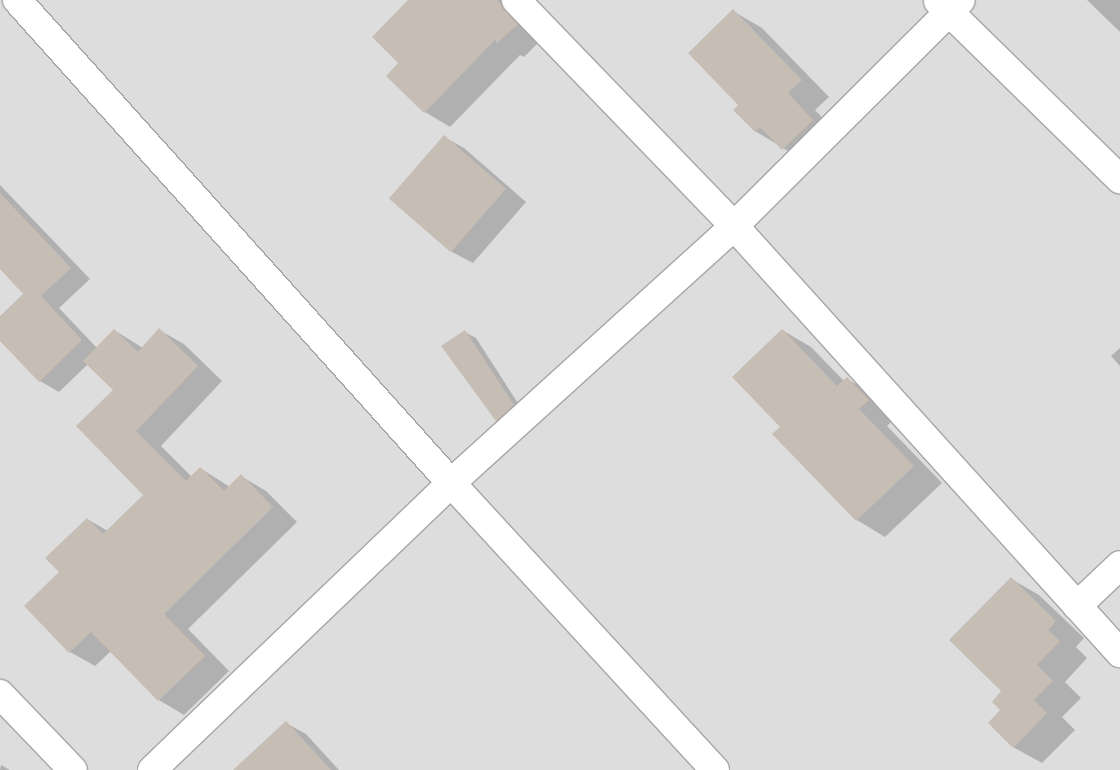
<!DOCTYPE html>
<style>
body{margin:0}
#map{position:relative;width:1120px;height:770px;overflow:hidden;background:#f1ede6;font-family:Commissioner,sans-serif}
div>[style]{position:absolute}
[style*='--x']{left:calc(var(--x)*1px);top:calc(var(--y)*1px);width:calc(var(--w)*1px);rotate:calc(var(--a)*1deg)}
.residential>*{inset:0;background:#dedddd;transform-origin:0 0}
.shadow>*{inset:0;background:#0003}
.building>*{inset:0;background:#c6bdb5;transform-origin:0 0}
.roads{filter:drop-shadow(1px 0 #a7a7a7) drop-shadow(-1px 0 #a7a7a7) drop-shadow(0 1px #a7a7a7) drop-shadow(0 -1px #a7a7a7)}
.minor>*{height:28px;margin:-14px;padding:0 14px;transform-origin:14px;border-radius:14px;background:#fff}
span{translate:-50% -50%;white-space:nowrap;text-align:center;line-height:1.15;-webkit-text-stroke:5px #fff;paint-order:stroke}
</style>
<div id="map">
<div class="residential">
<div style="left:0;top:0;width:1120px;height:770px"></div>
</div>
<div class="shadow">
<div style="clip-path:polygon(435px 0,507px 0,542px 39px,524px 57px,520px 55px,450px 127px,425px 112px,400px 63px)"></div>
<div style="clip-path:polygon(1087px 0,1120px 0,1120px 32px)"></div>
<div style="clip-path:polygon(733px 11px,762px 28px,829px 97px,815px 110px,841px 137px,811px 165px,755px 131px,740px 105px)"></div>
<div style="clip-path:polygon(444px 137px,464px 148px,526px 202px,473px 263px,452px 252px)"></div>
<div style="clip-path:polygon(0 185px,90px 279px,59px 308px,97px 348px,114px 330px,143px 348px,159px 330px,184px 344px,222px 381px,161px 446px,192px 477px,200px 468px,230px 487px,241px 476px,266px 491px,297px 522px,188px 629px,229px 671px,184px 715px,159px 700px,111px 651px,95px 666px,70px 652px,61px 572px,87px 519px,108px 531px,144px 495px,115px 390px,88px 364px,59px 392px,40px 381px,0 339px,0 317px,24px 294px,0 268px)"></div>
<div style="clip-path:polygon(782px 330px,811px 347px,844px 381px,847px 379px,876px 395px,896px 417px,887px 426px,942px 483px,885px 537px,857px 520px,781px 427px)"></div>
<div style="clip-path:polygon(465px 332px,476px 338px,523px 411px,507px 426px,496px 420px)"></div>
<div style="clip-path:polygon(1120px 348px,1120px 366px,1111px 356px)"></div>
<div style="clip-path:polygon(1011px 579px,1039px 595px,1084px 638px,1076px 647px,1087px 658px,1065px 682px,1081px 698px,1062px 717px,1075px 730px,1042px 763px,1013px 747px,1002px 710px)"></div>
<div style="clip-path:polygon(286px 723px,306px 734px,339px 770px,239px 770px)"></div>
<div style="clip-path:polygon(1px 765px,10px 770px,0 770px)"></div>
</div>
<div class="building">
<div style="clip-path:polygon(408px 0,497px 0,518px 24px,497px 43px,495px 40px,424px 113px,386px 76px,398px 63px,372px 37px)"></div>
<div style="clip-path:polygon(733px 9px,802px 80px,788px 93px,813px 120px,782px 150px,760px 127px,755px 132px,733px 110px,738px 105px,688px 53px)"></div>
<div style="left:444px;top:135px;width:82px;height:84px;rotate:41deg"></div>
<div style="clip-path:polygon(0 193px,71px 268px,41px 296px,82px 340px,39px 382px,0 341px,0 316px,23px 294px,0 269px)"></div>
<div style="clip-path:polygon(159px 328px,198px 366px,136px 431px,186px 481px,200px 467px,224px 491px,241px 474px,273px 507px,164px 614px,205px 656px,158px 701px,91px 632px,69px 653px,24px 606px,59px 572px,45px 558px,87px 518px,103px 534px,143px 495px,76px 426px,113px 390px,83px 361px,114px 329px,138px 352px)"></div>
<div style="clip-path:polygon(782px 329px,837px 386px,847px 377px,869px 400px,859px 409px,914px 466px,856px 521px,772px 434px,780px 427px,732px 377px)"></div>
<div style="clip-path:polygon(465px 330px,514px 405px,496px 421px,441px 346px)"></div>
<div style="clip-path:polygon(1011px 577px,1056px 621px,1048px 630px,1060px 641px,1037px 665px,1053px 681px,1034px 700px,1047px 713px,1013px 748px,988px 723px,1000px 710px,992px 702px,1001px 691px,949px 640px)"></div>
<div style="clip-path:polygon(286px 721px,331px 770px,233px 770px)"></div>
</div>
<div class="roads">
<div class="minor">
<div style="--x:17;--y:0;--w:649;--a:48.06"></div>
<div style="--x:451;--y:483;--w:390;--a:47.4"></div>
<div style="--x:516;--y:0;--w:314;--a:46"></div>
<div style="--x:734;--y:226;--w:576;--a:47.89"></div>
<div style="--x:938;--y:1;--w:255;--a:44.4"></div>
<div style="--x:1077;--y:606;--w:59;--a:-43.6"></div>
<div style="--x:0;--y:694;--w:105;--a:46.2"></div>
<div style="--x:152;--y:770;--w:414;--a:-43.8"></div>
<div style="--x:451;--y:483;--w:382;--a:-42.2"></div>
<div style="--x:734;--y:226;--w:320;--a:-44.9"></div>
</div>
</div>
</div>
